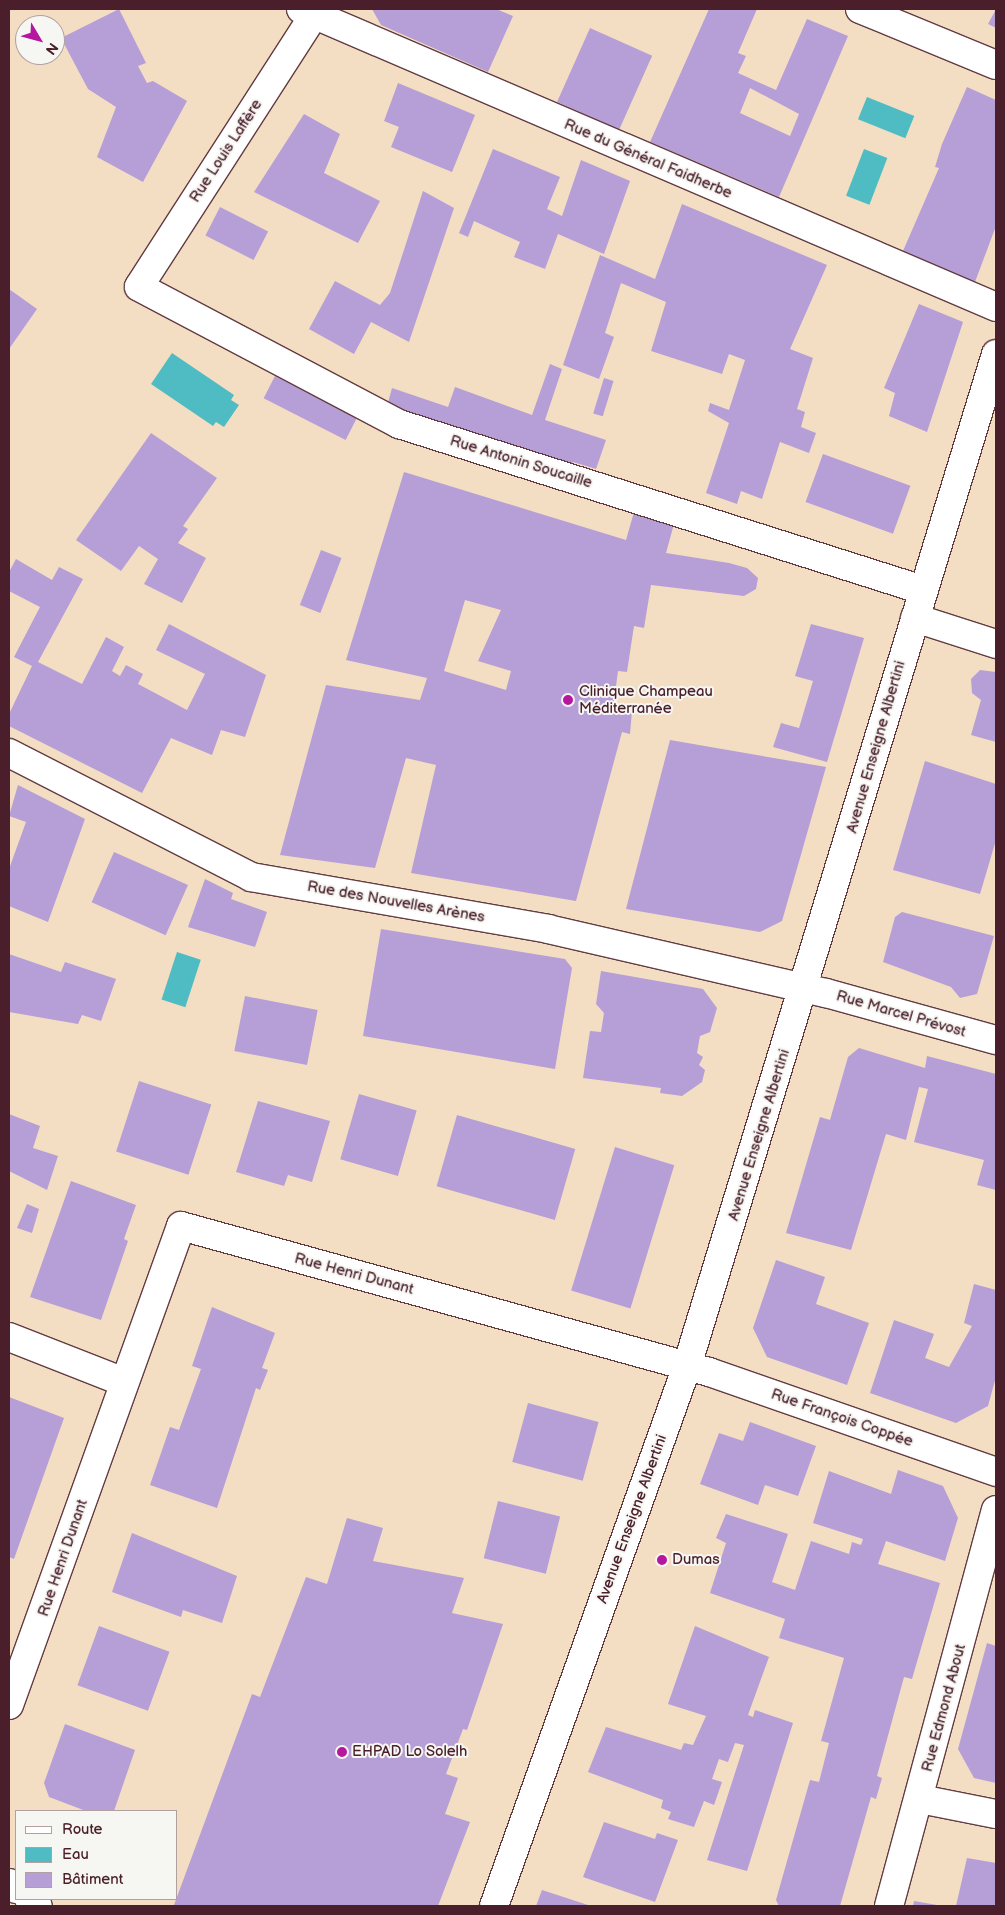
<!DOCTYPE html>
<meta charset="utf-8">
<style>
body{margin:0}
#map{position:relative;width:1005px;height:1915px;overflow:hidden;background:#f3dec3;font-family:"Balsamiq Sans",sans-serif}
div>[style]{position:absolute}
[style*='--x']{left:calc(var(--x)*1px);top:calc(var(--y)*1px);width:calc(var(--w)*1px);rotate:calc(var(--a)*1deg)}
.water>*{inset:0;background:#4ebcc2;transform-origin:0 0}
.building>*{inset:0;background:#b69ed7;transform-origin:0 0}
.roads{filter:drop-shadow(1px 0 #633c42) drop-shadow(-1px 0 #633c42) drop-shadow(0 1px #633c42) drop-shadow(0 -1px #633c42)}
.minor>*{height:28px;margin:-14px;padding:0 14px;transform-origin:14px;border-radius:14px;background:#fff}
.dots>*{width:14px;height:14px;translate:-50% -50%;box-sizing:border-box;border:2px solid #f6f6f2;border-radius:50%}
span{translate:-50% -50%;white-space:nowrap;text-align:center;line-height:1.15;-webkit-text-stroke:4px #f6f6f2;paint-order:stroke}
.street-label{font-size:15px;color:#4a1f2b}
.poi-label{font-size:15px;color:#4a1f2b}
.left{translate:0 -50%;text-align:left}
.frame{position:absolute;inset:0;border:10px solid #4a1f2b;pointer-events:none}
.legend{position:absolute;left:15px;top:1810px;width:162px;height:90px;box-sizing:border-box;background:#f6f6f2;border:1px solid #b1a0a2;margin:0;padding:6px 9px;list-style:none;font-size:15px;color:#4a1f2b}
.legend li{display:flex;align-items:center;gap:10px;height:25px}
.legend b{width:25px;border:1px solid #b1a0a2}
.north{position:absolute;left:15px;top:15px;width:50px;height:50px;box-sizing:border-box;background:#f6f6f2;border:1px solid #b1a0a2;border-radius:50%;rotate:127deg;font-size:14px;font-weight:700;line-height:20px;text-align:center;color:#4a1f2b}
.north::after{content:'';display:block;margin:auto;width:18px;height:22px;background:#b5179e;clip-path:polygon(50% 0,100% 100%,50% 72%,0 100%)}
</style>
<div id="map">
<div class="water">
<div style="left:867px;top:97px;width:51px;height:24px;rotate:22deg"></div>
<div style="left:864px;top:149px;width:25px;height:50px;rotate:21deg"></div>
<div style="clip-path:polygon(172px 353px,234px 395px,231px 400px,239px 405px,224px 427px,216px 422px,213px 426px,151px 384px)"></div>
<div style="left:177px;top:952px;width:25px;height:50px;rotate:18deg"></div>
</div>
<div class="building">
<div style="clip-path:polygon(119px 9px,146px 63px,138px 66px,147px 83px,153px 81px,187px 101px,143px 182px,97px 157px,116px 107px,88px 89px,61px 38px)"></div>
<div style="clip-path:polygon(372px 9px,496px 9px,513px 16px,488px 72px,381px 25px)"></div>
<div style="clip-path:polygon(evenodd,709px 9px,757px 9px,738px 53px,746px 56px,738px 73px,776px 90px,807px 19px,848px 36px,779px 197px,650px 142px,709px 9px,750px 88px,799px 114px,790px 136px,740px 113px,750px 88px)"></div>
<div style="clip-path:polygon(996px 9px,996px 28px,988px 24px)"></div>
<div style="left:590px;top:28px;width:68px;height:81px;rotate:24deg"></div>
<div style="clip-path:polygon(398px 83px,475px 115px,452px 172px,391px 147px,399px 127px,384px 121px)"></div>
<div style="clip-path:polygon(967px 87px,996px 100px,996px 226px,975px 282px,903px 251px,939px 168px,935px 167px,942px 144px)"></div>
<div style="clip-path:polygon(304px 114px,340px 134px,324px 173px,380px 201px,358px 243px,254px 192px)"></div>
<div style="clip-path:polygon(493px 149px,560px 177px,547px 209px,562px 216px,581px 160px,630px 181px,604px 254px,558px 234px,545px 269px,514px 257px,520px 242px,474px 221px,468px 237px,459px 233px)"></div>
<div style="clip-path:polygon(423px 191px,454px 208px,409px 342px,371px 322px,354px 354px,309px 329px,335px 281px,380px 305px,390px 293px)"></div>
<div style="clip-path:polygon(682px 204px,827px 265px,790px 349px,813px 358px,797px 409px,805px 412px,801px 427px,816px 433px,809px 453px,780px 442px,762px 499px,741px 491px,737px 504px,706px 493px,729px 423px,708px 411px,710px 403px,729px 410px,745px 360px,729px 354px,722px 374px,651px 351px,666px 302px,621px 283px,605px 333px,614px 337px,599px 379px,563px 365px,600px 255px,655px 279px)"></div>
<div style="left:220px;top:207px;width:54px;height:32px;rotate:27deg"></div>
<div style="clip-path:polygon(9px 289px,37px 309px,9px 349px)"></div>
<div style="clip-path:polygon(919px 304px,963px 322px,927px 432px,889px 416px,895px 393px,884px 388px)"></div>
<div style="clip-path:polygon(550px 364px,562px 369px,545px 420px,606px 440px,596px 469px,573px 462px,570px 470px,386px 410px,392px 388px,448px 407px,455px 387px,532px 415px)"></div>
<div style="left:275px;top:376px;width:92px;height:25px;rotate:27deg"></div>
<div style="left:604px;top:378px;width:10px;height:37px;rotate:17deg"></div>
<div style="clip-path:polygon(151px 433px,217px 478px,183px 526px,188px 529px,178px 543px,206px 558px,182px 603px,144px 584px,158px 559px,139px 546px,121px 571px,76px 540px)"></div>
<div style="left:823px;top:454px;width:93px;height:51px;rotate:20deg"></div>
<div style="clip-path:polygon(evenodd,404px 472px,626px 540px,634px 512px,674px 524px,666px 553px,729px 563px,747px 568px,758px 578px,756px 589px,744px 596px,651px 585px,644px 628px,634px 626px,627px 672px,618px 671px,613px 709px,632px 711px,630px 734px,622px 732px,576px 901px,411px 873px,436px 765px,406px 758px,375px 868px,280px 855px,326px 685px,420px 700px,427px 678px,346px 660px,404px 472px,465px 600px,501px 610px,478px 661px,511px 671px,506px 690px,444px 671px,465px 600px)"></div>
<div style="left:321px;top:550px;width:22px;height:59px;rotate:21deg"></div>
<div style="clip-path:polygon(16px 559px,52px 580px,59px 567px,83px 579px,38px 662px,82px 684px,106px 637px,124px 647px,112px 671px,120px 676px,126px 665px,143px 674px,138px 684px,187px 710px,205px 674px,156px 650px,169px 624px,266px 675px,245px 737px,221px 730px,212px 755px,171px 738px,142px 793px,9px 726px,9px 714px,32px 666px,14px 657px,40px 607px,9px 591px,9px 572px)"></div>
<div style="clip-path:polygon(811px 624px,864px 638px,827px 762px,773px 747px,781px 723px,799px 728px,813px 681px,795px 676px)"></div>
<div style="clip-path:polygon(980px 670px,996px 672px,996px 742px,971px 735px,981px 700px,972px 693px,971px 679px)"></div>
<div style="clip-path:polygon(670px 740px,826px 767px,782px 921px,760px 932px,626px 909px)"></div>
<div style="clip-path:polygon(925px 761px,996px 784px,996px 840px,980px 894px,893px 870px)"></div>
<div style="clip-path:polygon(18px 785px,85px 819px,48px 922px,9px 906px,9px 869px,26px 822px,9px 816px)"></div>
<div style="left:114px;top:852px;width:81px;height:55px;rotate:24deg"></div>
<div style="clip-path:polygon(205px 879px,233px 893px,231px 899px,267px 912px,255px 947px,188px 927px)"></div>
<div style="clip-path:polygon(902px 912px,994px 936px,977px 994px,960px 998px,951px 987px,883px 962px,895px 917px)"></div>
<div style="clip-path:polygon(381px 929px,565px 959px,572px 968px,555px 1069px,363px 1036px)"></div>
<div style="clip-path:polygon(9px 954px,61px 972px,65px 962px,116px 979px,101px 1021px,82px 1015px,78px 1024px,9px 1012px)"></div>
<div style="clip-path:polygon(601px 971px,703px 989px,717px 1008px,710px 1032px,700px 1036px,697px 1053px,703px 1057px,699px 1065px,705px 1070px,702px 1082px,682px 1096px,660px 1093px,661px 1088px,583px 1078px,590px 1031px,601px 1032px,604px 1013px,596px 1004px)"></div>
<div style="left:245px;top:996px;width:74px;height:56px;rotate:11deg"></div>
<div style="clip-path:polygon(859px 1048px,925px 1068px,927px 1056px,996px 1074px,996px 1190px,977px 1185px,984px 1160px,914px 1142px,928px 1089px,919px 1087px,906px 1140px,886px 1134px,851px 1250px,786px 1233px,820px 1117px,830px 1120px,848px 1057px)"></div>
<div style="left:139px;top:1081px;width:76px;height:74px;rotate:18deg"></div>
<div style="left:359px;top:1094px;width:60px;height:68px;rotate:16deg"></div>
<div style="clip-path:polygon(258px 1101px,330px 1121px,312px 1182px,288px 1175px,284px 1186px,236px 1172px)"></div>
<div style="clip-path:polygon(9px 1114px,40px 1126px,33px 1148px,58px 1156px,47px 1190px,9px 1171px)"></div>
<div style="left:457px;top:1115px;width:123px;height:74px;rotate:16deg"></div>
<div style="left:615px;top:1147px;width:62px;height:150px;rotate:17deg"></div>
<div style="clip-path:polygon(71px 1181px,136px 1205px,124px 1239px,128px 1241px,101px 1320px,30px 1297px)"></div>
<div style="clip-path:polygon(27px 1204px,39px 1209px,32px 1233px,17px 1228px)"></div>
<div style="clip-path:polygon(776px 1260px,825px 1277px,816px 1304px,869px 1323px,847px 1385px,767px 1357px,753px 1328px)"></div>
<div style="clip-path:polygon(974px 1284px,996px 1290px,996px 1377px,988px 1406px,956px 1423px,870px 1393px,894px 1320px,934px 1334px,925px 1358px,949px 1367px,972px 1326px,964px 1323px)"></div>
<div style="clip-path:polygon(212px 1307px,275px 1333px,262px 1368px,268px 1370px,260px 1390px,256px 1388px,217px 1508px,150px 1485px,170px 1427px,179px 1430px,201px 1369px,192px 1366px)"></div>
<div style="clip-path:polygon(9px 1397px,64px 1418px,14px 1559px,9px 1557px)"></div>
<div style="left:528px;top:1403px;width:73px;height:61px;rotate:15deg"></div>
<div style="clip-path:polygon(750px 1422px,816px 1446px,798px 1496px,765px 1485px,758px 1505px,700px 1484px,719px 1433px,743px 1441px)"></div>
<div style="clip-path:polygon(898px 1470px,943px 1486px,958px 1518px,945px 1561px,886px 1541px,878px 1564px,940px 1583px,912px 1679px,904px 1677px,877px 1776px,882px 1778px,876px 1799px,871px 1797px,840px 1906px,779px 1906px,776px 1900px,810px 1780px,819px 1782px,829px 1743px,821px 1741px,844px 1658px,779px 1638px,785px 1619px,710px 1593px,726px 1543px,716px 1538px,726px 1514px,788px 1534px,772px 1582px,795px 1590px,811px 1541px,849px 1554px,852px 1542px,861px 1545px,863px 1539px,813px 1523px,829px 1471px,891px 1494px)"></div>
<div style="left:498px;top:1501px;width:64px;height:59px;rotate:14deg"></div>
<div style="clip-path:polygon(347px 1518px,383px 1528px,373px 1561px,464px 1578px,452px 1613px,503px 1624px,467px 1730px,463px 1729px,446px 1774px,458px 1778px,445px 1814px,470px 1822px,438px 1906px,174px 1905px,252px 1694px,260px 1697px,306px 1577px,327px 1584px)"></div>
<div style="clip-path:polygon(132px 1533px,237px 1576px,222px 1623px,183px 1610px,181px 1617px,112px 1592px)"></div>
<div style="left:99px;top:1626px;width:75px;height:63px;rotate:20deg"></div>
<div style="clip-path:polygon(695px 1626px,769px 1657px,748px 1715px,753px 1717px,755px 1710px,793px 1723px,747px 1871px,707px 1860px,744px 1745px,735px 1743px,728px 1762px,719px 1759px,712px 1779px,722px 1782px,714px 1805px,704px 1801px,694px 1827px,668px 1819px,671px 1812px,661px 1808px,663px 1800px,588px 1772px,606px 1727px,681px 1750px,684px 1743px,693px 1745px,706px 1716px,668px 1704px)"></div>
<div style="clip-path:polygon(987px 1643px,996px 1646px,996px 1783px,974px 1778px,958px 1749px)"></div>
<div style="clip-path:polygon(65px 1724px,135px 1750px,114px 1811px,86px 1811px,49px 1797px,44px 1783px)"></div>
<div style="clip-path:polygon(604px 1822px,655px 1839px,657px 1833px,678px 1840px,655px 1902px,583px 1877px)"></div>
<div style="clip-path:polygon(967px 1858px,996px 1863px,996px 1906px,956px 1906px)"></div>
<div style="clip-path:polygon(542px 1890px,591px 1906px,536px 1906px)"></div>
<div style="clip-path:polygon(914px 1901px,937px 1905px,937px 1906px,913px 1906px)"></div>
</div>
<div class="roads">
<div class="minor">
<div style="--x:301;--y:9;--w:756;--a:23.21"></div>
<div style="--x:860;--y:9;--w:147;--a:22.4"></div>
<div style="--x:314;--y:15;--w:323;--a:122.8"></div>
<div style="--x:139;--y:287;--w:294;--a:27.8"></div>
<div style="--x:399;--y:424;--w:550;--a:17.58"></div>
<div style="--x:915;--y:618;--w:85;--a:17.8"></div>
<div style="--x:9;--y:753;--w:272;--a:27.1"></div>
<div style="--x:251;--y:877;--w:302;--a:9.9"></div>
<div style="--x:548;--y:929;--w:285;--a:13"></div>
<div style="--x:826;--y:993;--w:176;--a:15.5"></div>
<div style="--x:9;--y:1337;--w:123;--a:21.4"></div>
<div style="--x:9;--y:1705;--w:509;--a:-70.25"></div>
<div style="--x:181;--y:1226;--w:548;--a:15.46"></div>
<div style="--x:709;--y:1372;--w:304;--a:19.2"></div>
<div style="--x:920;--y:1799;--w:77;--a:11.2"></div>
<div style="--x:9;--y:1883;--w:9;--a:41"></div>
<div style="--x:29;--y:1899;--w:11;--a:38"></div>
<div style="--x:494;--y:1906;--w:573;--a:-70.33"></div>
<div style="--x:687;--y:1366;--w:1058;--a:-73.02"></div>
<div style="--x:889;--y:1906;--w:410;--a:-74.9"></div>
</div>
</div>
<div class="dots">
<div style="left:568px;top:700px;background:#b5179e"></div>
<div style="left:662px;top:1560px;background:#b5179e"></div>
<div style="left:342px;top:1752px;background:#b5179e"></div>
</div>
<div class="street-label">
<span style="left:226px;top:151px;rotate:-57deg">Rue Louis Laffère</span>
<span style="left:648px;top:159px;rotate:23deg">Rue du Général Faidherbe</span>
<span style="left:521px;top:462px;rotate:17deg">Rue Antonin Soucaille</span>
<span style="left:876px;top:747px;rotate:-74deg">Avenue Enseigne Albertini</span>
<span style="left:396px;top:902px;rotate:10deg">Rue des Nouvelles Arènes</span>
<span style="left:901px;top:1014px;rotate:16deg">Rue Marcel Prévost</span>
<span style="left:759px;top:1135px;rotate:-73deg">Avenue Enseigne Albertini</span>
<span style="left:354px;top:1274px;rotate:15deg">Rue Henri Dunant</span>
<span style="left:842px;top:1418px;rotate:19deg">Rue François Coppée</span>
<span style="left:632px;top:1519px;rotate:-70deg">Avenue Enseigne Albertini</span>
<span style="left:63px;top:1558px;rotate:-71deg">Rue Henri Dunant</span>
<span style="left:944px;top:1708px;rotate:-75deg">Rue Edmond About</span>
</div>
<div class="poi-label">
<span class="left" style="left:579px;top:700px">Clinique Champeau<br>Méditerranée</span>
<span class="left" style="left:672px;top:1560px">Dumas</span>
<span class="left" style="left:352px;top:1752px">EHPAD Lo Solelh</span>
</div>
<div class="frame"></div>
<ul class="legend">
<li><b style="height:6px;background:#fff"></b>Route</li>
<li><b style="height:14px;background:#4ebcc2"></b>Eau</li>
<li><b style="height:14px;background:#b69ed7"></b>Bâtiment</li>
</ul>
<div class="north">N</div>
</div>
